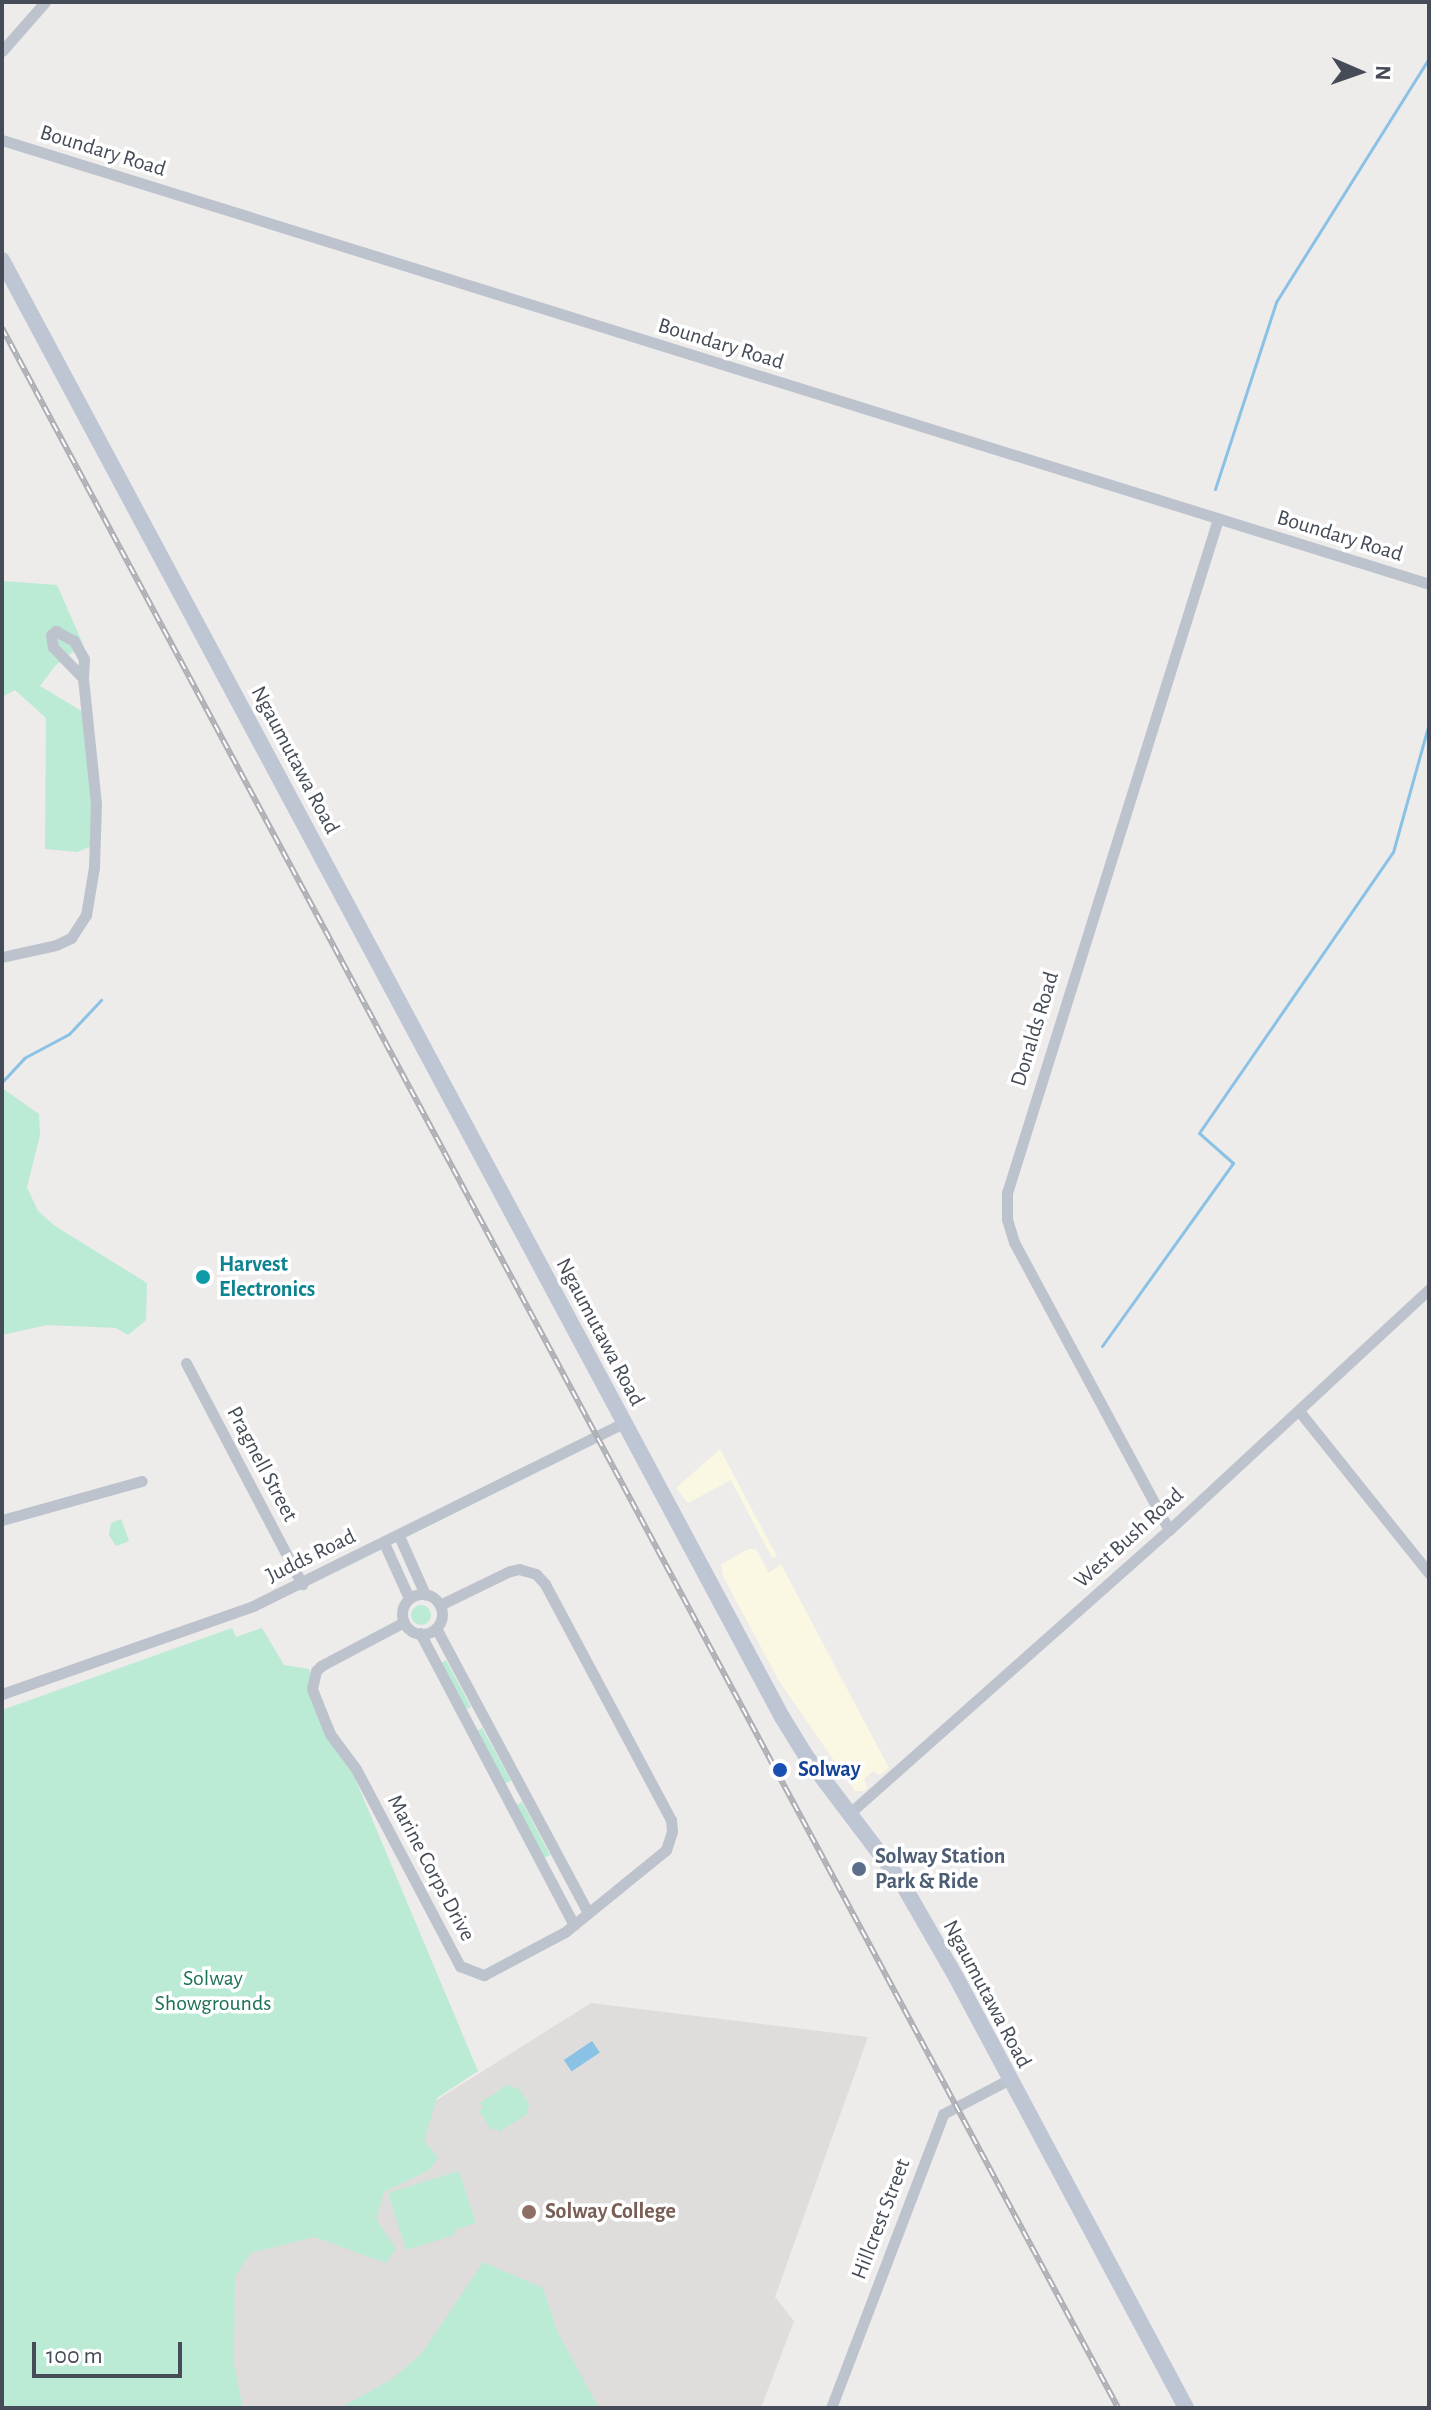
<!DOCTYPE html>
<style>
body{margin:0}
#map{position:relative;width:1431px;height:2410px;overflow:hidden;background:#eeebeb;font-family:"Alegreya Sans",sans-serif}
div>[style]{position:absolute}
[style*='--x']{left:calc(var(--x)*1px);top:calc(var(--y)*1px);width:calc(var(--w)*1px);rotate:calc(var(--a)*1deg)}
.commercial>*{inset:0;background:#faf7e3}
.education>*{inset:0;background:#dfdddc}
.green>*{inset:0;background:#bbead5;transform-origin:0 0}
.round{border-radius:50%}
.water>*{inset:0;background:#8ac2e5;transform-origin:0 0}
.stream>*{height:3px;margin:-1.5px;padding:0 1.5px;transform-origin:1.5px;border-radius:1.5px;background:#8ac2e5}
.street>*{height:11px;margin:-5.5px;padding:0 5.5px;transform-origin:5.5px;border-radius:5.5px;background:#bdc3cd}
.street>.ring{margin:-5.5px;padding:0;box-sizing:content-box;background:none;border:11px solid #bdc3cd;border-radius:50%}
.secondary>*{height:16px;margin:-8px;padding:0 8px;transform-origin:8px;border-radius:8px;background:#bec5d3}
.rail>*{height:6px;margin-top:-3px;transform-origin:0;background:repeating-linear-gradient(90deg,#fff 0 9px,#aeafb5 0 18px);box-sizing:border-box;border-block:2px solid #aeafb5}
.dots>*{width:22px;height:22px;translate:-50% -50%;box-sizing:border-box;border:4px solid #fff;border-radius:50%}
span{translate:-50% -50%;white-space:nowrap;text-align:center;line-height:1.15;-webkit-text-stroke:7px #fff;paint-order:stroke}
.street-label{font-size:22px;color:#454b57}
.culture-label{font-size:22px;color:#0d838f;font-weight:700}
.left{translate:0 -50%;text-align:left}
.transit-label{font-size:22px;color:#164399;font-weight:700}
.service-label{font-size:22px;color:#4e5e75;font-weight:700}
.park-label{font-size:22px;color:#1c7256}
.education-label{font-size:22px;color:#785e54;font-weight:700}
.frame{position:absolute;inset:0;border:4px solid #454b57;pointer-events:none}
.north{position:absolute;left:1319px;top:32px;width:80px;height:80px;-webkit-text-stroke:6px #fff;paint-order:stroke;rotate:92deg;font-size:22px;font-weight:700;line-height:32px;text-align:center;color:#454b57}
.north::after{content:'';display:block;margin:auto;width:28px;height:36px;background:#454b57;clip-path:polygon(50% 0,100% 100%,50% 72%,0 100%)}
.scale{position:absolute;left:32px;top:2342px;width:150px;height:36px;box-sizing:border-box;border:4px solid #454b57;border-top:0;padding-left:10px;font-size:24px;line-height:28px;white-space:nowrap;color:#454b57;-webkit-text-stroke:6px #fff;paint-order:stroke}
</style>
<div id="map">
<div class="commercial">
<div style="clip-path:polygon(720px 1449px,889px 1768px,880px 1775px,873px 1771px,869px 1775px,864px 1779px,867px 1788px,864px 1791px,855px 1791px,779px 1681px,723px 1576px,721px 1564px,749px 1549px,756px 1549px,769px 1573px,781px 1564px,777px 1556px,772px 1558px,731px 1480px,688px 1503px,676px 1488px)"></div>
</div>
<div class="education">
<div style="clip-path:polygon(591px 2003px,868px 2037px,775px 2297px,794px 2321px,761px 2408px,194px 2408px,206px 2238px,300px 2186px)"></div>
</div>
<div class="green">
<div style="clip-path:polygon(2px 581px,57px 585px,83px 644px,55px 666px,40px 686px,85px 713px,94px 845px,77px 852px,45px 849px,46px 718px,15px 690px,2px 697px)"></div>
<div style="clip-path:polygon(2px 1088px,39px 1114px,40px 1135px,27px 1187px,38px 1211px,55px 1226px,147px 1283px,146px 1320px,128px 1335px,116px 1328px,47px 1325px,2px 1335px)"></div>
<div style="clip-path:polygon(121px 1519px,129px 1541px,116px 1546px,109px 1535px,111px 1523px)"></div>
<div class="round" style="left:411px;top:1605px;width:20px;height:20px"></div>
<div style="clip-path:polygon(232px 1628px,236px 1637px,262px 1628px,284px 1665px,309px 1669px,478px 2071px,437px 2098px,424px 2140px,438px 2158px,429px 2170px,384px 2192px,376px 2219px,396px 2249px,386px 2263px,314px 2237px,251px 2253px,235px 2276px,234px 2364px,243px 2408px,2px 2408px,2px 1710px)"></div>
<div style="clip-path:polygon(446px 1660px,471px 1707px,465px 1710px,441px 1663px)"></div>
<div style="left:482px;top:1728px;width:60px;height:7px;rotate:61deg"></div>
<div style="left:522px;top:1802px;width:60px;height:7px;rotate:62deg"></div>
<div style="clip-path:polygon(509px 2084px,513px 2089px,517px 2086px,530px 2105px,526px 2108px,529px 2113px,499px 2132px,496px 2128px,491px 2130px,479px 2111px,483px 2108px,480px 2103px)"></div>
<div style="clip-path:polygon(459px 2171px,476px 2223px,454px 2230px,455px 2235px,406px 2250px,388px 2193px)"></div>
<div style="clip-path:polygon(483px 2262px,543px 2288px,558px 2333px,599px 2408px,340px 2408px,392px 2379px,422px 2353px)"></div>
</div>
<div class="water">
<div style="left:592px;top:2041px;width:14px;height:34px;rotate:56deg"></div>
</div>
<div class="stream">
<div style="--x:1215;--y:489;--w:197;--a:-71.9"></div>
<div style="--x:1276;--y:302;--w:288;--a:-57.9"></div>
<div style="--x:2;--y:1082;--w:33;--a:-47"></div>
<div style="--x:24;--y:1058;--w:51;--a:-28.1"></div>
<div style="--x:69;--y:1034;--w:47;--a:-46.7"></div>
<div style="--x:1102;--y:1346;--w:225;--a:-54.4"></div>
<div style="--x:1233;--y:1163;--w:45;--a:-138.6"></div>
<div style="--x:1199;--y:1133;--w:341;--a:-55.4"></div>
<div style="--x:1393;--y:852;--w:134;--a:-74.4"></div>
</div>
<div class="street">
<div style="--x:2;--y:51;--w:65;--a:-48.7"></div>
<div style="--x:2;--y:140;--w:1494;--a:17.28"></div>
<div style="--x:2;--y:957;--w:55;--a:-12.5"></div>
<div style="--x:56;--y:945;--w:17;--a:-25"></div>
<div style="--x:71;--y:938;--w:27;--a:-57"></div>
<div style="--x:86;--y:915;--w:49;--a:-80.5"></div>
<div style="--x:94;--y:867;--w:63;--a:-88.2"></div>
<div style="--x:96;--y:804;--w:127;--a:-95.9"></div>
<div style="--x:83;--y:678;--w:19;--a:-87"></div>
<div style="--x:84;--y:659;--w:21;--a:-119"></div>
<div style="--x:74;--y:641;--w:21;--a:-151"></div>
<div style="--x:56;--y:631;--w:6;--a:141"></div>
<div style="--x:51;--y:635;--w:12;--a:81"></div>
<div style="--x:53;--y:647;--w:43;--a:45.9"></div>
<div style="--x:186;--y:1363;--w:250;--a:62.3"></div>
<div style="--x:1299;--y:1411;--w:208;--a:51.3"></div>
<div style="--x:2;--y:1520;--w:145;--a:-15.6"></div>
<div style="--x:1169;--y:1530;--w:327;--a:-118.3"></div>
<div style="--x:1014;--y:1242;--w:24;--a:-107"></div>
<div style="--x:1007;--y:1219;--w:26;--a:-90"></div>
<div style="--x:1007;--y:1193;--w:706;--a:-72.62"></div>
<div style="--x:399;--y:1536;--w:64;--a:65.9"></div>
<div style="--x:384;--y:1543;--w:60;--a:65.6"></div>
<div class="ring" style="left:402px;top:1594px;width:29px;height:29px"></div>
<div style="--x:404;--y:1622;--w:94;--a:152.1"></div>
<div style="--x:321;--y:1666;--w:7;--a:135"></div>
<div style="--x:316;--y:1671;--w:18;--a:103"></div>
<div style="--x:312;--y:1689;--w:48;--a:68.2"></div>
<div style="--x:330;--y:1734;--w:44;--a:53.4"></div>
<div style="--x:356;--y:1769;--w:223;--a:62.2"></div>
<div style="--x:460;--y:1966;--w:26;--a:21"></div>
<div style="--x:484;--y:1975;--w:92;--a:-28"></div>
<div style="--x:565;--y:1932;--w:130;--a:-39.1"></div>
<div style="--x:666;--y:1850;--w:20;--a:-72"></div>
<div style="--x:672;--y:1831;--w:11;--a:-95"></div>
<div style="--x:671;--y:1820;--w:268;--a:-118.1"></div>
<div style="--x:545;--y:1584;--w:13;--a:-132"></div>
<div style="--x:536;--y:1574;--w:18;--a:-164"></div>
<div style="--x:519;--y:1569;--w:9;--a:167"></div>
<div style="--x:510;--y:1571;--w:78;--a:154.1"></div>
<div style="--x:436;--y:1628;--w:323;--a:61.9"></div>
<div style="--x:420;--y:1633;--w:330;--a:62.2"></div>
<div style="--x:2;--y:1694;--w:266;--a:-19.3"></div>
<div style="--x:253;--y:1606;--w:414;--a:-26.3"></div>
<div style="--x:851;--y:1812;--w:425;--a:-41.6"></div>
<div style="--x:1169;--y:1530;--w:355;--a:-42.8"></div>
<div style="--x:831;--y:2408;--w:315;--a:-69.1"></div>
<div style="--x:943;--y:2114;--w:73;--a:-27.6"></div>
</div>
<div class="secondary">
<div style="--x:2;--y:260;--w:1653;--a:61.84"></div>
<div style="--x:782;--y:1717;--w:46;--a:58.4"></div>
<div style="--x:806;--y:1756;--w:159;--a:52.9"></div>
<div style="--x:902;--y:1883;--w:108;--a:60.1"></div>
<div style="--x:956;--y:1977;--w:489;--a:61.9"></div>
</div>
<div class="rail">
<div style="--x:2;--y:328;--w:2360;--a:61.78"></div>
</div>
<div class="dots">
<div style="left:203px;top:1277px;background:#0f9aa8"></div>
<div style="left:780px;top:1770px;background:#1a4fb4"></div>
<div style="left:859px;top:1869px;background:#5c6f8a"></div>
<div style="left:529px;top:2212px;background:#8d6e63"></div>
</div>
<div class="street-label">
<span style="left:103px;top:151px;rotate:17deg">Boundary Road</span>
<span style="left:721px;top:344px;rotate:17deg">Boundary Road</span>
<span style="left:1340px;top:536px;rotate:17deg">Boundary Road</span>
<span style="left:295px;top:760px;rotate:62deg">Ngaumutawa Road</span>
<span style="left:1035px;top:1029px;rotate:-73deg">Donalds Road</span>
<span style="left:600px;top:1332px;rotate:62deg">Ngaumutawa Road</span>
<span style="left:262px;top:1464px;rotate:62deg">Pragnell Street</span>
<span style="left:1129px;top:1538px;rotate:-42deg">West Bush Road</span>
<span style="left:311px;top:1556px;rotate:-26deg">Judds Road</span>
<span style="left:431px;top:1868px;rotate:62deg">Marine Corps Drive</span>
<span style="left:987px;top:1994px;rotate:62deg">Ngaumutawa Road</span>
<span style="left:881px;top:2219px;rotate:-69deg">Hillcrest Street</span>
</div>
<div class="culture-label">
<span class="left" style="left:219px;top:1277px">Harvest<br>Electronics</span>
</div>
<div class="transit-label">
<span class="left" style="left:798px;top:1770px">Solway</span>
</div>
<div class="service-label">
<span class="left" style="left:875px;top:1869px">Solway Station<br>Park &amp; Ride</span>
</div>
<div class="park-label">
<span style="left:213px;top:1991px">Solway<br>Showgrounds</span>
</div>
<div class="education-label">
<span class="left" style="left:545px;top:2212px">Solway College</span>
</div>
<div class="frame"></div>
<div class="north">N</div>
<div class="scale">100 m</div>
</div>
